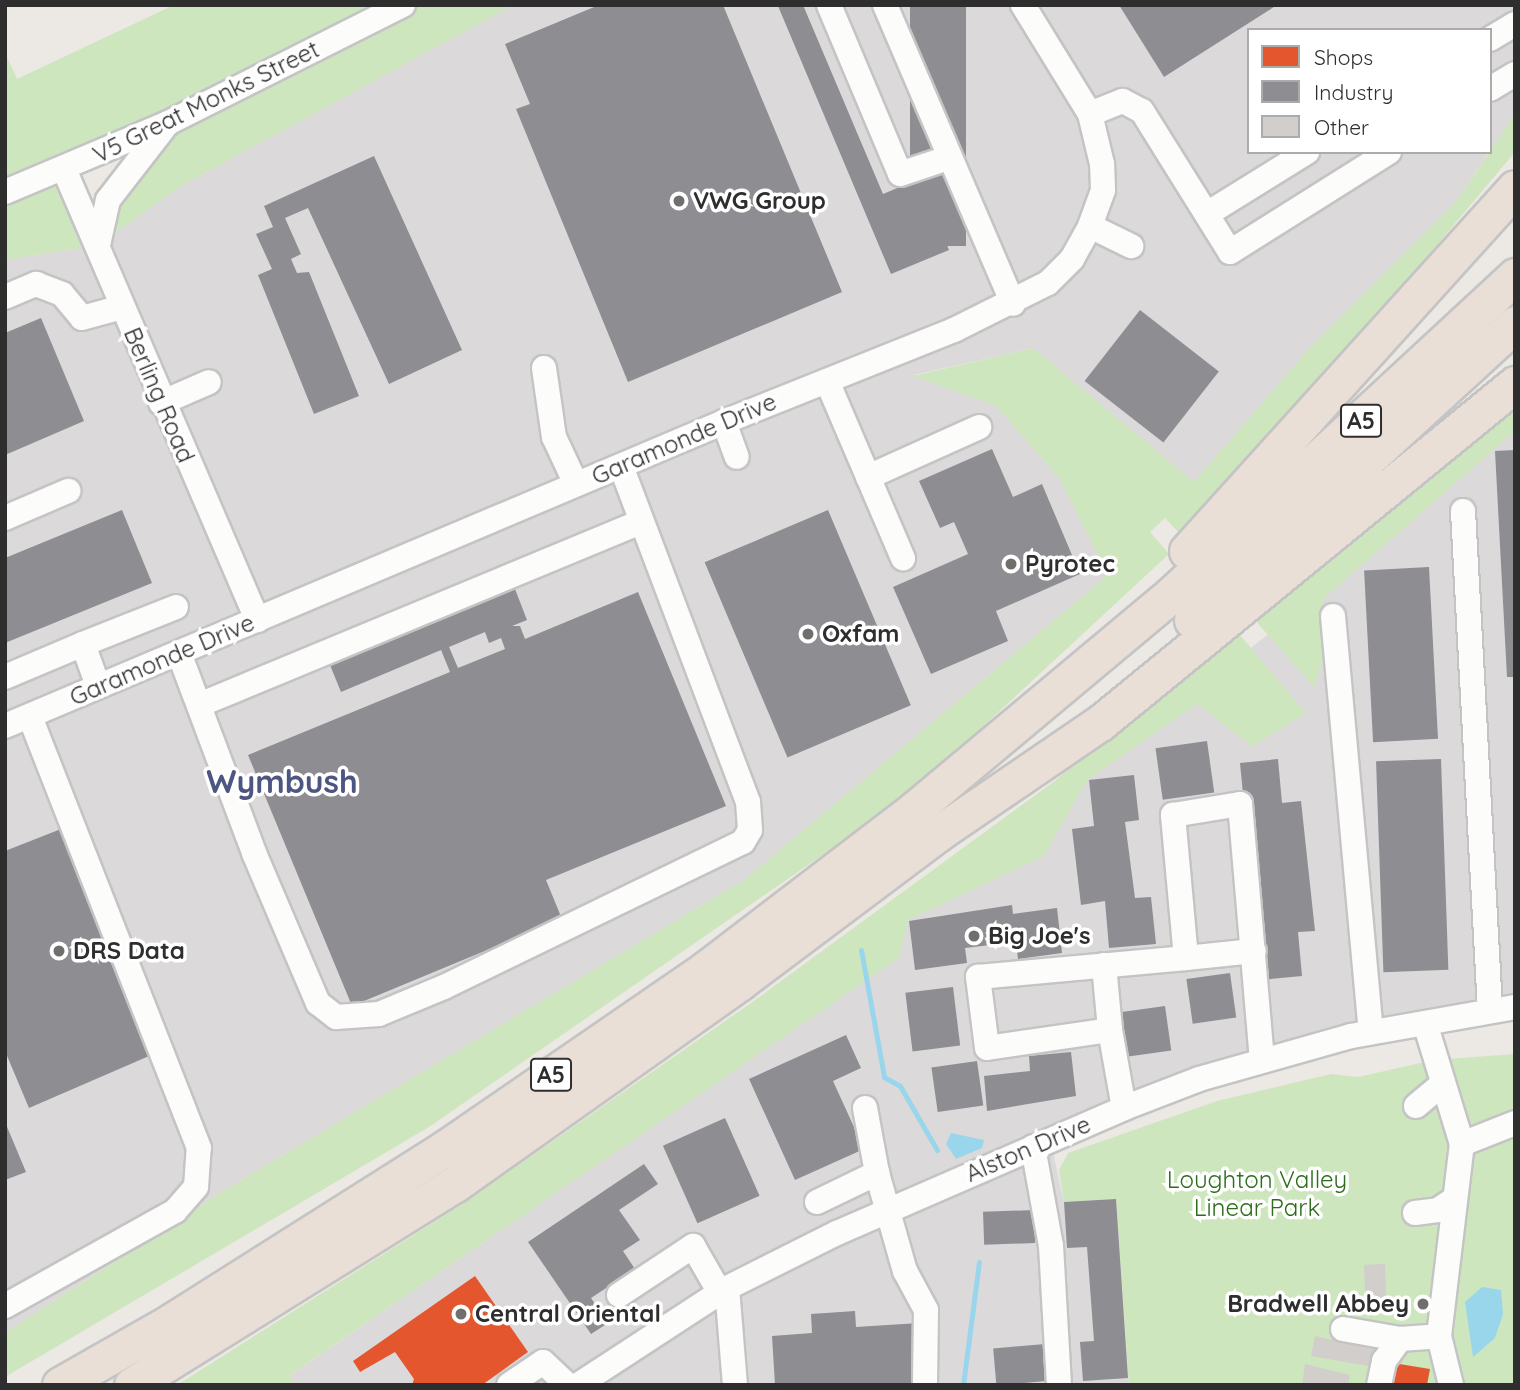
<!DOCTYPE html>
<style>
body{margin:0}
#map{position:relative;width:1520px;height:1390px;overflow:hidden;background:#ece8e4;font-family:Quicksand,sans-serif}
div>[style]{position:absolute}
[style*='--x']{left:calc(var(--x)*1px);top:calc(var(--y)*1px);width:calc(var(--w)*1px);rotate:calc(var(--a)*1deg)}
.industrial>*{inset:0;background:#dcd9db}
.green>*{inset:0;background:#cee6be}
.water>*{inset:0;background:#99d6ec}
.shops>*{inset:0;background:#e4572e}
.industry>*{inset:0;background:#8d8d92;transform-origin:0 0}
.stream>*{height:5px;margin:-2.5px;padding:0 2.5px;transform-origin:2.5px;border-radius:2.5px;background:#99d6ec}
.building>*{inset:0;background:#d1cecb;transform-origin:0 0}
.roads{filter:drop-shadow(2px 0 #c5c4c5) drop-shadow(-2px 0 #c5c4c5) drop-shadow(0 2px #c5c4c5) drop-shadow(0 -2px #c5c4c5)}
.minor>*{height:24px;margin:-12px;padding:0 12px;transform-origin:12px;border-radius:12px;background:#fcfcfb}
.highway>*{height:35px;margin:-17.5px;padding:0 17.5px;transform-origin:17.5px;border-radius:17.5px;background:#eadfd6}
.dots>*{width:19px;height:19px;translate:-50% -50%;box-sizing:border-box;border:4px solid #fff;border-radius:50%}
span{translate:-50% -50%;white-space:nowrap;text-align:center;line-height:1.15;-webkit-text-stroke:7px #fff;paint-order:stroke}
.shield-label span{padding:2px 5px;background:#fff;border:2px solid;border-radius:5px;-webkit-text-stroke-width:0}
.shield-label{font-size:23px;color:#2e2e2e;font-weight:700}
.street-label{font-size:24px;color:#2e2e2e}
.poi-label{font-size:24px;color:#2e2e2e;font-weight:700}
.left{translate:0 -50%;text-align:left}
.right{translate:-100% -50%;text-align:right}
.park-label{font-size:24px;color:#2c6e1b}
.district-label{font-size:32px;color:#4d5680;font-weight:700}
.frame{position:absolute;inset:0;border:7px solid #2e2e2e;pointer-events:none}
.legend{position:absolute;left:1247px;top:28px;width:245px;height:126px;box-sizing:border-box;background:#fff;border:2px solid #ababab;margin:0;padding:9px 12px;list-style:none;font-size:21px;color:#2e2e2e}
.legend li{display:flex;align-items:center;gap:14px;height:35px}
.legend b{width:35px;border:2px solid #ababab}
</style>
<div id="map">
<div class="industrial">
<div style="clip-path:polygon(513px 5px,1515px 5px,1515px 114px,1490px 151px,1490px 30px,1249px 30px,1249px 152px,1489px 152px,1455px 203px,1307px 351px,1194px 483px,1033px 348px,914px 375px,996px 406px,1060px 479px,1108px 575px,744px 880px,223px 1191px,5px 1333px,5px 260px,98px 245px,181px 186px)"></div>
<div style="clip-path:polygon(1515px 431px,1515px 995px,1421px 1009px,1264px 1058px,1049px 1135px,1064px 1202px,1116px 1199px,1129px 1385px,293px 1385px,289px 1376px,512px 1223px,1261px 640px)"></div>
</div>
<div class="green">
<div style="clip-path:polygon(evenodd,174px 5px,513px 5px,181px 186px,98px 245px,5px 260px,5px 52px,17px 79px,174px 5px,167px 125px,129px 169px,98px 243px,65px 169px,167px 125px)"></div>
<div style="clip-path:polygon(1515px 114px,1515px 152px,1400px 289px,1183px 537px,1165px 518px,1150px 532px,1169px 554px,909px 795px,429px 1127px,5px 1377px,5px 1333px,223px 1191px,744px 880px,1108px 575px,1060px 479px,996px 406px,913px 376px,1033px 348px,1194px 482px,1307px 351px,1455px 203px)"></div>
<div style="clip-path:polygon(1515px 402px,1515px 431px,1323px 599px,1329px 640px,1314px 687px,1252px 617px)"></div>
<div style="clip-path:polygon(1235px 629px,1306px 713px,1252px 746px,1197px 704px,1087px 780px,1044px 856px,908px 920px,899px 958px,290px 1375px,293px 1385px,177px 1385px,461px 1205px,751px 1003px,1052px 783px)"></div>
<div style="clip-path:polygon(1515px 1054px,1515px 1385px,1129px 1385px,1116px 1199px,1064px 1202px,1059px 1170px,1068px 1153px,1217px 1101px,1331px 1074px,1358px 1077px,1434px 1060px)"></div>
</div>
<div class="water">
<div style="clip-path:polygon(951px 1133px,984px 1140px,982px 1148px,956px 1159px,946px 1144px)"></div>
<div style="clip-path:polygon(1482px 1287px,1501px 1290px,1503px 1314px,1495px 1338px,1473px 1357px,1465px 1302px)"></div>
</div>
<div class="shops">
<div style="clip-path:polygon(475px 1276px,528px 1352px,482px 1385px,412px 1385px,414px 1379px,395px 1352px,360px 1372px,353px 1361px)"></div>
<div style="clip-path:polygon(1393px 1363px,1430px 1369px,1427px 1385px,1388px 1385px)"></div>
</div>
<div class="industry">
<div style="clip-path:polygon(599px 5px,723px 5px,842px 292px,628px 382px,516px 109px,530px 104px,505px 44px)"></div>
<div style="clip-path:polygon(803px 5px,883px 194px,919px 179px,949px 250px,891px 274px,778px 6px)"></div>
<div style="left:910px;top:5px;width:56px;height:241px"></div>
<div style="clip-path:polygon(1119px 5px,1277px 5px,1164px 77px)"></div>
<div style="clip-path:polygon(374px 156px,462px 350px,389px 384px,308px 208px,285px 218px,301px 254px,291px 259px,297px 273px,309px 272px,359px 396px,314px 414px,258px 275px,272px 269px,256px 234px,273px 227px,264px 206px)"></div>
<div style="left:1140px;top:310px;width:100px;height:90px;rotate:38deg"></div>
<div style="clip-path:polygon(41px 318px,84px 421px,5px 455px,5px 333px)"></div>
<div style="clip-path:polygon(992px 449px,1013px 497px,1042px 484px,1080px 574px,996px 611px,1008px 641px,931px 674px,893px 587px,968px 554px,954px 522px,940px 528px,919px 481px)"></div>
<div style="clip-path:polygon(1515px 450px,1515px 677px,1507px 677px,1495px 451px)"></div>
<div style="clip-path:polygon(122px 510px,152px 583px,5px 643px,5px 558px)"></div>
<div style="left:828px;top:510px;width:212px;height:134px;rotate:67deg"></div>
<div style="left:1429px;top:567px;width:172px;height:65px;rotate:87deg"></div>
<div style="clip-path:polygon(evenodd,515px 589px,527px 620px,512px 626px,520px 626px,525px 639px,638px 592px,726px 806px,546px 880px,562px 919px,352px 1006px,248px 755px,450px 672px,441px 650px,341px 692px,330px 665px,515px 589px,485px 632px,489px 643px,501px 638px,505px 649px,458px 668px,449px 647px,485px 632px)"></div>
<div style="left:1207px;top:741px;width:52px;height:52px;rotate:82deg"></div>
<div style="clip-path:polygon(1278px 759px,1282px 803px,1301px 801px,1315px 931px,1298px 932px,1302px 976px,1261px 980px,1240px 763px)"></div>
<div style="left:1441px;top:759px;width:211px;height:65px;rotate:88deg"></div>
<div style="clip-path:polygon(1134px 775px,1139px 820px,1125px 822px,1135px 898px,1151px 897px,1156px 944px,1109px 948px,1105px 901px,1081px 905px,1072px 829px,1094px 826px,1089px 780px)"></div>
<div style="clip-path:polygon(61px 829px,156px 1053px,29px 1108px,5px 1051px,5px 851px)"></div>
<div style="clip-path:polygon(1012px 905px,1013px 914px,1057px 908px,1062px 953px,1018px 959px,1016px 942px,965px 948px,967px 963px,915px 970px,909px 921px)"></div>
<div style="left:1230px;top:973px;width:45px;height:44px;rotate:82deg"></div>
<div style="left:953px;top:987px;width:59px;height:48px;rotate:83deg"></div>
<div style="left:1165px;top:1006px;width:45px;height:47px;rotate:82deg"></div>
<div style="clip-path:polygon(846px 1035px,861px 1068px,833px 1081px,864px 1149px,795px 1180px,749px 1079px)"></div>
<div style="clip-path:polygon(1071px 1052px,1076px 1096px,987px 1111px,984px 1076px,1030px 1071px,1029px 1056px)"></div>
<div style="left:977px;top:1061px;width:45px;height:46px;rotate:82deg"></div>
<div style="left:725px;top:1118px;width:85px;height:68px;rotate:66deg"></div>
<div style="clip-path:polygon(5px 1122px,26px 1172px,5px 1180px)"></div>
<div style="clip-path:polygon(644px 1164px,658px 1184px,619px 1210px,640px 1240px,623px 1251px,635px 1269px,591px 1298px,608px 1323px,591px 1334px,528px 1242px)"></div>
<div style="clip-path:polygon(1116px 1199px,1128px 1378px,1083px 1381px,1080px 1342px,1094px 1341px,1087px 1247px,1067px 1248px,1064px 1202px)"></div>
<div style="left:1034px;top:1210px;width:33px;height:51px;rotate:88deg"></div>
<div style="clip-path:polygon(855px 1311px,856px 1327px,919px 1323px,922px 1385px,775px 1385px,772px 1336px,812px 1333px,811px 1314px)"></div>
<div style="left:1045px;top:1344px;width:37px;height:52px;rotate:85deg"></div>
</div>
<div class="stream">
<div style="--x:861;--y:950;--w:129;--a:79.7"></div>
<div style="--x:884;--y:1077;--w:18;--a:29"></div>
<div style="--x:900;--y:1086;--w:74;--a:60"></div>
<div style="--x:963;--y:1385;--w:124;--a:-82.6"></div>
</div>
<div class="building">
<div style="left:1385px;top:1264px;width:34px;height:21px;rotate:88deg"></div>
<div style="clip-path:polygon(1315px 1336px,1377px 1350px,1374px 1367px,1311px 1356px)"></div>
<div style="clip-path:polygon(1305px 1364px,1350px 1375px,1348px 1385px,1302px 1385px)"></div>
</div>
<div class="roads">
<div class="minor">
<div style="--x:829;--y:5;--w:183;--a:67.2"></div>
<div style="--x:900;--y:174;--w:51;--a:-18.4"></div>
<div style="--x:885;--y:5;--w:325;--a:66.8"></div>
<div style="--x:1490;--y:39;--w:29;--a:-31"></div>
<div style="--x:1490;--y:89;--w:29;--a:-31"></div>
<div style="--x:1090;--y:114;--w:35;--a:-22"></div>
<div style="--x:1123;--y:101;--w:21;--a:28"></div>
<div style="--x:1142;--y:111;--w:166;--a:58"></div>
<div style="--x:1230;--y:252;--w:188;--a:-32.2"></div>
<div style="--x:64;--y:169;--w:491;--a:66.8"></div>
<div style="--x:5;--y:192;--w:177;--a:-22.9"></div>
<div style="--x:168;--y:123;--w:263;--a:-26.7"></div>
<div style="--x:1207;--y:214;--w:118;--a:-31.8"></div>
<div style="--x:1090;--y:226;--w:46;--a:26"></div>
<div style="--x:98;--y:245;--w:46;--a:-77.5"></div>
<div style="--x:108;--y:200;--w:90;--a:-52.2"></div>
<div style="--x:5;--y:297;--w:34;--a:-23"></div>
<div style="--x:36;--y:284;--w:28;--a:21"></div>
<div style="--x:62;--y:294;--w:31;--a:50"></div>
<div style="--x:82;--y:318;--w:41;--a:-15.4"></div>
<div style="--x:544;--y:368;--w:70;--a:81.8"></div>
<div style="--x:554;--y:437;--w:52;--a:64.9"></div>
<div style="--x:827;--y:381;--w:193;--a:66.8"></div>
<div style="--x:161;--y:403;--w:52;--a:-23.6"></div>
<div style="--x:724;--y:422;--w:37;--a:70"></div>
<div style="--x:868;--y:477;--w:122;--a:-24.2"></div>
<div style="--x:1463;--y:511;--w:499;--a:86.9"></div>
<div style="--x:5;--y:518;--w:69;--a:-23.2"></div>
<div style="--x:1333;--y:616;--w:418;--a:84.8"></div>
<div style="--x:83;--y:644;--w:100;--a:-21.7"></div>
<div style="--x:179;--y:653;--w:214;--a:69.4"></div>
<div style="--x:254;--y:853;--w:163;--a:66.9"></div>
<div style="--x:318;--y:1003;--w:23;--a:38"></div>
<div style="--x:336;--y:1017;--w:43;--a:-4"></div>
<div style="--x:379;--y:1014;--w:70;--a:-22.6"></div>
<div style="--x:444;--y:987;--w:332;--a:-25.9"></div>
<div style="--x:743;--y:842;--w:14;--a:-60"></div>
<div style="--x:750;--y:830;--w:28;--a:-94"></div>
<div style="--x:748;--y:802;--w:359;--a:-110.7"></div>
<div style="--x:5;--y:677;--w:85;--a:-22.9"></div>
<div style="--x:83;--y:644;--w:45;--a:70.3"></div>
<div style="--x:199;--y:705;--w:477;--a:-22.5"></div>
<div style="--x:5;--y:726;--w:781;--a:-22.92"></div>
<div style="--x:724;--y:422;--w:248;--a:-21.8"></div>
<div style="--x:954;--y:330;--w:105;--a:-26.6"></div>
<div style="--x:1048;--y:283;--w:34;--a:-45"></div>
<div style="--x:1072;--y:259;--w:38;--a:-61"></div>
<div style="--x:1090;--y:226;--w:38;--a:-70"></div>
<div style="--x:1103;--y:190;--w:26;--a:-92"></div>
<div style="--x:1102;--y:164;--w:51;--a:-103.5"></div>
<div style="--x:1090;--y:114;--w:128;--a:-121.6"></div>
<div style="--x:1186;--y:958;--w:68;--a:-5.9"></div>
<div style="--x:1104;--y:965;--w:65;--a:84.7"></div>
<div style="--x:1425;--y:1023;--w:127;--a:73"></div>
<div style="--x:1416;--y:1106;--w:34;--a:-40"></div>
<div style="--x:865;--y:1108;--w:66;--a:79.5"></div>
<div style="--x:877;--y:1173;--w:102;--a:74.1"></div>
<div style="--x:905;--y:1271;--w:44;--a:61.7"></div>
<div style="--x:926;--y:1310;--w:75;--a:90.8"></div>
<div style="--x:1124;--y:1108;--w:79;--a:-100.2"></div>
<div style="--x:1110;--y:1030;--w:124;--a:171.7"></div>
<div style="--x:987;--y:1048;--w:72;--a:-97.2"></div>
<div style="--x:978;--y:977;--w:209;--a:-5.2"></div>
<div style="--x:1186;--y:958;--w:144;--a:-95.2"></div>
<div style="--x:1173;--y:815;--w:68;--a:-9.3"></div>
<div style="--x:1240;--y:804;--w:257;--a:85.1"></div>
<div style="--x:1033;--y:1147;--w:101;--a:79.7"></div>
<div style="--x:1051;--y:1246;--w:139;--a:86.7"></div>
<div style="--x:817;--y:1202;--w:67;--a:-25.8"></div>
<div style="--x:1415;--y:1213;--w:23;--a:-7"></div>
<div style="--x:1438;--y:1210;--w:18;--a:-34"></div>
<div style="--x:727;--y:1288;--w:97;--a:85.3"></div>
<div style="--x:619;--y:1295;--w:89;--a:-33.5"></div>
<div style="--x:693;--y:1246;--w:54;--a:60.1"></div>
<div style="--x:5;--y:1306;--w:195;--a:-29.2"></div>
<div style="--x:175;--y:1211;--w:32;--a:-49"></div>
<div style="--x:196;--y:1187;--w:39;--a:-86"></div>
<div style="--x:199;--y:1148;--w:463;--a:-111.4"></div>
<div style="--x:1343;--y:1329;--w:58;--a:10"></div>
<div style="--x:509;--y:1385;--w:41;--a:-34.1"></div>
<div style="--x:543;--y:1362;--w:34;--a:43"></div>
<div style="--x:578;--y:1385;--w:178;--a:-33.1"></div>
<div style="--x:727;--y:1288;--w:123;--a:-26.6"></div>
<div style="--x:837;--y:1233;--w:313;--a:-23.5"></div>
<div style="--x:1124;--y:1108;--w:80;--a:-21.1"></div>
<div style="--x:1199;--y:1079;--w:158;--a:-15.8"></div>
<div style="--x:1351;--y:1036;--w:167;--a:-10"></div>
<div style="--x:1379;--y:1385;--w:25;--a:-78"></div>
<div style="--x:1384;--y:1361;--w:27;--a:-54"></div>
<div style="--x:1400;--y:1339;--w:39;--a:-4"></div>
<div style="--x:1451;--y:1385;--w:50;--a:-103.8"></div>
<div style="--x:1439;--y:1336;--w:193;--a:-83.2"></div>
<div style="--x:1462;--y:1144;--w:57;--a:-21.6"></div>
</div>
<div class="highway">
<div style="--x:1187;--y:551;--w:489;--a:-47.9"></div>
<div style="--x:1192;--y:620;--w:438;--a:-42.5"></div>
<div style="--x:60;--y:1385;--w:129;--a:-29.7"></div>
<div style="--x:172;--y:1321;--w:322;--a:-32.3"></div>
<div style="--x:444;--y:1149;--w:319;--a:-34.5"></div>
<div style="--x:707;--y:968;--w:263;--a:-37.4"></div>
<div style="--x:916;--y:808;--w:336;--a:-39.9"></div>
<div style="--x:1174;--y:592;--w:465;--a:-42.8"></div>
<div style="--x:132;--y:1385;--w:380;--a:-31.9"></div>
<div style="--x:455;--y:1184;--w:349;--a:-35.3"></div>
<div style="--x:740;--y:982;--w:250;--a:-36.9"></div>
<div style="--x:940;--y:832;--w:194;--a:-34.3"></div>
<div style="--x:1100;--y:723;--w:536;--a:-39.24"></div>
</div>
</div>
<div class="dots">
<div style="left:679px;top:201px;background:#706f6e"></div>
<div style="left:1011px;top:564px;background:#706f6e"></div>
<div style="left:808px;top:634px;background:#706f6e"></div>
<div style="left:974px;top:936px;background:#706f6e"></div>
<div style="left:59px;top:951px;background:#706f6e"></div>
<div style="left:1423px;top:1304px;background:#706f6e"></div>
<div style="left:461px;top:1314px;background:#706f6e"></div>
</div>
<div class="shield-label">
<span style="left:1361px;top:421px">A5</span>
<span style="left:551px;top:1075px">A5</span>
</div>
<div class="street-label">
<span style="left:206px;top:102px;rotate:-26deg">V5 Great Monks Street</span>
<span style="left:159px;top:395px;rotate:67deg">Berling Road</span>
<span style="left:684px;top:439px;rotate:-23deg">Garamonde Drive</span>
<span style="left:162px;top:660px;rotate:-23deg">Garamonde Drive</span>
<span style="left:1028px;top:1149px;rotate:-23deg">Alston Drive</span>
</div>
<div class="poi-label">
<span class="left" style="left:693px;top:201px">VWG Group</span>
<span class="left" style="left:1025px;top:564px">Pyrotec</span>
<span class="left" style="left:822px;top:634px">Oxfam</span>
<span class="left" style="left:988px;top:936px">Big Joe's</span>
<span class="left" style="left:73px;top:951px">DRS Data</span>
<span class="right" style="left:1409px;top:1304px">Bradwell Abbey</span>
<span class="left" style="left:475px;top:1314px">Central Oriental</span>
</div>
<div class="park-label">
<span style="left:1257px;top:1194px">Loughton Valley<br>Linear Park</span>
</div>
<div class="district-label">
<span style="left:282px;top:781px">Wymbush</span>
</div>
<div class="frame"></div>
<ul class="legend">
<li><b style="height:19px;background:#e4572e"></b>Shops</li>
<li><b style="height:19px;background:#8d8d92"></b>Industry</li>
<li><b style="height:19px;background:#d1cecb"></b>Other</li>
</ul>
</div>
